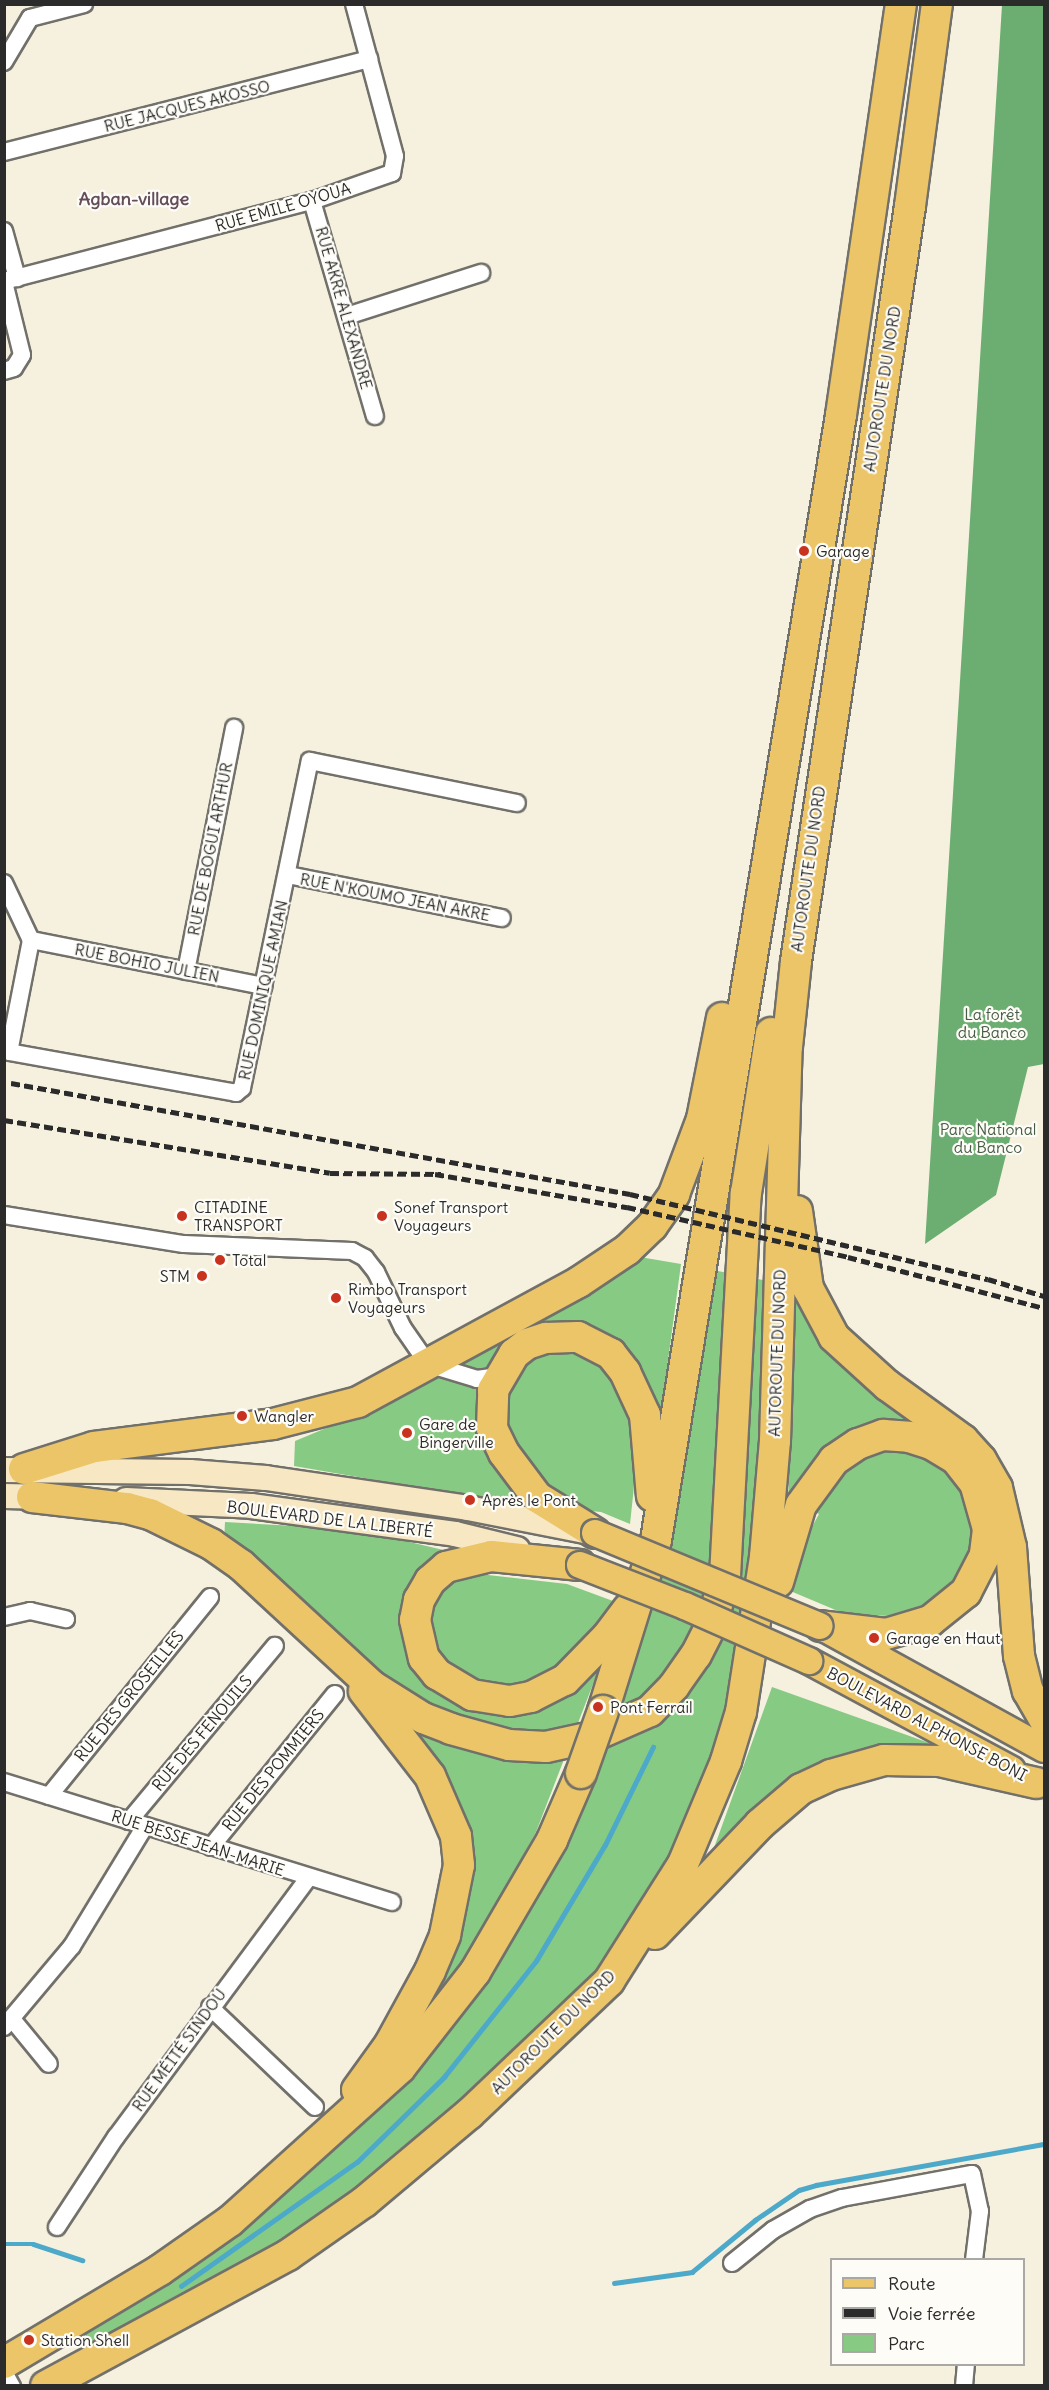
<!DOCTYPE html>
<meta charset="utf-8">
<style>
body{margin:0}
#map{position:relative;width:1049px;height:2390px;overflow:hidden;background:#f6f0de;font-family:Delius,sans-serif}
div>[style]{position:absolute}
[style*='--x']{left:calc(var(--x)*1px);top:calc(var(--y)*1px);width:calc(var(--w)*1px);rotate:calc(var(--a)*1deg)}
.green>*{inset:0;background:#86ca83}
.forest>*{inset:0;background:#6cae71}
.stream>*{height:4.5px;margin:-2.25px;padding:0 2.25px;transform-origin:2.25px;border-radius:2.25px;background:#4ca9ca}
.roads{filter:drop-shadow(2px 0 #72706a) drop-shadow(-2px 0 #72706a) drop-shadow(0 2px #72706a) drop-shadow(0 -2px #72706a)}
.pedestrian>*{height:12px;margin:-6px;padding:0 6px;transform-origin:6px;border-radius:6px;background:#fff}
.minor>*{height:16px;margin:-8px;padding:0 8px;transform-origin:8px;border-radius:8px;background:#fff}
.secondary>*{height:24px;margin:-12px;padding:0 12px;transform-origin:12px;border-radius:12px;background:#f7e8c3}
.primary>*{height:26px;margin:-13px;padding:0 13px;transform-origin:13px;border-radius:13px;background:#ecc569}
.motorway>*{height:30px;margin:-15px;padding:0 15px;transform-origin:15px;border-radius:15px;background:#ecc569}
.rail>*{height:4.5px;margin-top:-2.25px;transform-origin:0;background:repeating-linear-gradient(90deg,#2b2b2b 0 9px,transparent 0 13.5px)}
.bridges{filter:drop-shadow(2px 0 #72706a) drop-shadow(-2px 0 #72706a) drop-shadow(0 2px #72706a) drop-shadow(0 -2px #72706a)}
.primary-bridge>*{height:26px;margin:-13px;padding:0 13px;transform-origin:13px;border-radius:13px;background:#ecc569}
.motorway-bridge>*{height:30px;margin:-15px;padding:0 15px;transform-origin:15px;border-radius:15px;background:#ecc569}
.dots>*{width:16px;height:16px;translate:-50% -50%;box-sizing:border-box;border:3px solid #fdfcf7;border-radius:50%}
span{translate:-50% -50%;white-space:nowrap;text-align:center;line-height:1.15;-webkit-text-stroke:4.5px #fdfcf7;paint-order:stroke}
.street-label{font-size:16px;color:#2b2b2b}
.poi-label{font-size:16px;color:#2b2b2b}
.left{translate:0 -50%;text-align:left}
.right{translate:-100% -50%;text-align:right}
.park-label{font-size:16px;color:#465b45}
.neighbourhood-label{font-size:18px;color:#644e5a;font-weight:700}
.frame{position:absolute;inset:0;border:6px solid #2b2b2b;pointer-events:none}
.legend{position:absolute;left:830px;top:2258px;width:195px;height:108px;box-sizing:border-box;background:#fdfcf7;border:2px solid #a9a8a5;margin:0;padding:8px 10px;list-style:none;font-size:18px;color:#2b2b2b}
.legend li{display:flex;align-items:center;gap:12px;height:30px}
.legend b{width:30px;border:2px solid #a9a8a5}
</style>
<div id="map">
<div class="green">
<div style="clip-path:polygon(634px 1256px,681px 1264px,658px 1435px,638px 1449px,630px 1524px,601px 1512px,514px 1504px,294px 1466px,295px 1441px,382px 1405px)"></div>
<div style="clip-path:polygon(713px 1270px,768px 1281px,768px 1441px,735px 1690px,677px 1859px,609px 1960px,507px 2066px,355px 2194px,273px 2246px,91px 2347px,84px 2332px,171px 2283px,372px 2113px,564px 1847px)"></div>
<div style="clip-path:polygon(795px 1288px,930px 1427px,975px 1507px,968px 1575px,912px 1617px,845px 1614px,788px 1590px,804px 1542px,819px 1514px,788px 1502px)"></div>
<div style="clip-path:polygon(225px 1522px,329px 1528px,401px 1540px,469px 1556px,488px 1575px,567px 1584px,613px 1601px,600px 1625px,610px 1640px,536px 1832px,464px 1963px,399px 2048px,419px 2013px,455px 1800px,224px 1542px)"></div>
<div style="clip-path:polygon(772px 1687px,932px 1744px,931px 1749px,900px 1749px,710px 1859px)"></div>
</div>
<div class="forest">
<div style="clip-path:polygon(1002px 5px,1044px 5px,1044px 1064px,1028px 1067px,996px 1195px,925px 1244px)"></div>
</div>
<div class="stream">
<div style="--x:4;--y:2244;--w:29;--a:0"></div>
<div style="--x:33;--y:2244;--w:52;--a:18.1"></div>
<div style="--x:614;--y:2283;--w:79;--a:-8"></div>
<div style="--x:692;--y:2272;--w:82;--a:-39.5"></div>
<div style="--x:755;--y:2220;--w:53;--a:-34.3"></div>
<div style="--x:799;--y:2190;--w:18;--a:-16"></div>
<div style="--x:816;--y:2185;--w:232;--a:-10.2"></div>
<div style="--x:181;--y:2286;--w:215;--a:-35.2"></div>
<div style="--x:357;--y:2162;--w:122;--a:-44.3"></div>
<div style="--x:444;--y:2077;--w:148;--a:-51.6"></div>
<div style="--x:536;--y:1961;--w:135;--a:-59.3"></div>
<div style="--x:605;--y:1845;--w:109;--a:-63.9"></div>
</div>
<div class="roads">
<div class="pedestrian">
<div style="--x:4;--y:2368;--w:21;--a:61"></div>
</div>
<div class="minor">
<div style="--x:4;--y:62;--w:51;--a:-59.4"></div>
<div style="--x:30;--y:18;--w:56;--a:-14.5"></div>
<div style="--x:4;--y:152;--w:377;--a:-14.3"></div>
<div style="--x:312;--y:201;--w:224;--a:73.7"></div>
<div style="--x:4;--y:231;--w:49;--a:74.5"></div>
<div style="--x:4;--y:281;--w:318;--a:-14.6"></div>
<div style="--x:312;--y:201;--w:85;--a:-19.3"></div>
<div style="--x:392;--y:173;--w:17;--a:-80"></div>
<div style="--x:395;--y:156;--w:157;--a:-105.1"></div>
<div style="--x:4;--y:282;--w:75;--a:76.1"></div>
<div style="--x:22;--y:355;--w:15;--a:122"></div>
<div style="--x:14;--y:368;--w:10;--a:163"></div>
<div style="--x:347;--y:316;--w:141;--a:-17.8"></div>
<div style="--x:288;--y:875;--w:218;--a:11.4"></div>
<div style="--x:4;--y:883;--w:63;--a:64.7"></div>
<div style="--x:31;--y:940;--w:114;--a:101.1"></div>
<div style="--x:9;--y:1052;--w:231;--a:10.2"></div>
<div style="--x:236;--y:1093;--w:8;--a:-40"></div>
<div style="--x:242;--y:1088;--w:334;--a:-78.3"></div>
<div style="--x:310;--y:761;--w:211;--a:11.5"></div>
<div style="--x:31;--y:940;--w:237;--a:11.2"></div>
<div style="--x:186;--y:971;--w:248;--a:-78.8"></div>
<div style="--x:4;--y:1215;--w:182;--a:9.2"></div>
<div style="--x:184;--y:1244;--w:168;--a:2.4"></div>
<div style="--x:352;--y:1251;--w:15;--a:28"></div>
<div style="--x:365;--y:1258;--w:18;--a:52"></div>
<div style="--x:376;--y:1272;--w:62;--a:64.3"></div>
<div style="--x:403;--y:1328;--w:44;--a:55.2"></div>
<div style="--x:428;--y:1364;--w:51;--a:17"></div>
<div style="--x:477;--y:1379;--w:22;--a:-8"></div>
<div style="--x:4;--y:1617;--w:27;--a:-13"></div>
<div style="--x:30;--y:1611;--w:37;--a:13"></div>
<div style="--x:4;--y:1782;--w:406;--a:17.2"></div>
<div style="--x:49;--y:1796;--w:256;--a:-51"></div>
<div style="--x:129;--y:1821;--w:228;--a:-50.2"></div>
<div style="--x:211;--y:1847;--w:197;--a:-51"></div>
<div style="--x:210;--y:2007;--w:145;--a:43.6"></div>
<div style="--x:12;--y:2019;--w:58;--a:50.6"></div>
<div style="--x:4;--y:2027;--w:106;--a:-50"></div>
<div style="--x:72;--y:1946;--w:140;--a:-58.7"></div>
<div style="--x:57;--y:2227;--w:108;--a:-56.8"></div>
<div style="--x:116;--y:2137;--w:322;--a:-53.4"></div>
<div style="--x:732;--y:2263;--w:53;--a:-38.8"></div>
<div style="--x:773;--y:2230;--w:43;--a:-29.6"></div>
<div style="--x:810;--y:2209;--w:34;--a:-19"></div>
<div style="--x:842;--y:2198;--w:132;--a:-10.5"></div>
<div style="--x:972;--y:2174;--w:38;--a:78"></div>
<div style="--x:980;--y:2211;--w:49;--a:97"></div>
<div style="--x:964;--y:2386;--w:22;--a:-85"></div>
</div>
<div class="secondary">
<div style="--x:4;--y:1470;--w:186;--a:0.6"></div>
<div style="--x:190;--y:1472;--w:76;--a:4.5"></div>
<div style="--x:266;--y:1478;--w:204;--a:8.4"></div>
<div style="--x:468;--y:1508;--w:119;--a:11.1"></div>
<div style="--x:4;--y:1496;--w:46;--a:1.2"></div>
<div style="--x:126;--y:1500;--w:125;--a:2.7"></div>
<div style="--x:251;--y:1506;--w:206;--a:7.8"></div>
<div style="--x:455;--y:1534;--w:64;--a:13.6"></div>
</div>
<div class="primary">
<div style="--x:824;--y:1628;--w:251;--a:28.8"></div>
<div style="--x:809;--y:1661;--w:230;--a:28.2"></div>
</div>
<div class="motorway">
<div style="--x:797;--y:1211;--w:78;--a:81.9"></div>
<div style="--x:808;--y:1288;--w:55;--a:62"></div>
<div style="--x:834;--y:1337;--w:72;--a:42.2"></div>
<div style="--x:887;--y:1385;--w:94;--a:35.9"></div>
<div style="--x:963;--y:1440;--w:27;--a:48"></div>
<div style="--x:981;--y:1460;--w:32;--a:60"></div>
<div style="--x:997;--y:1488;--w:61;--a:76.7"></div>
<div style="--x:1011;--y:1547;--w:109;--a:85.8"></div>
<div style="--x:1019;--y:1656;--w:36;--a:76"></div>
<div style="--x:1028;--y:1691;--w:32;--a:60"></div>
<div style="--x:24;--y:1469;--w:73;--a:-17.4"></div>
<div style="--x:94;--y:1447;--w:180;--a:-7.3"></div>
<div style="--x:273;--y:1424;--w:88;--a:-14.5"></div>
<div style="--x:358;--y:1402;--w:251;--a:-28.5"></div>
<div style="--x:579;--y:1282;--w:58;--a:-33.7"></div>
<div style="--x:627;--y:1250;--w:35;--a:-44"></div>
<div style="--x:652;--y:1226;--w:39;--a:-55"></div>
<div style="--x:674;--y:1194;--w:80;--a:-69.5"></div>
<div style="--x:702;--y:1119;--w:103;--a:-78.8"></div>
<div style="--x:32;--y:1497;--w:96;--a:6.6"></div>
<div style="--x:127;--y:1508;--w:24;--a:15"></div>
<div style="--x:150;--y:1514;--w:68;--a:26.2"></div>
<div style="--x:211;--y:1544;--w:37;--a:35"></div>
<div style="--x:241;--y:1565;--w:178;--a:42.7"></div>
<div style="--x:372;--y:1686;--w:60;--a:32.1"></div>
<div style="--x:423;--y:1718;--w:30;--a:21"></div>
<div style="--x:451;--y:1729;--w:60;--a:15.4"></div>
<div style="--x:509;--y:1745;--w:37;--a:3"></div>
<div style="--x:546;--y:1747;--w:46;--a:-12.5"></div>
<div style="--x:591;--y:1737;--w:64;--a:-23.8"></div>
<div style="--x:650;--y:1711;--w:35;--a:-46"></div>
<div style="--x:674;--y:1686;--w:38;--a:-55"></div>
<div style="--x:696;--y:1655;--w:36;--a:-63"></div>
<div style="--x:712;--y:1623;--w:49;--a:-74.5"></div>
<div style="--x:725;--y:1576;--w:384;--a:-86.9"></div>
<div style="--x:746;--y:1193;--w:162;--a:-81.1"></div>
<div style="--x:595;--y:1533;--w:68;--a:-148.2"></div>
<div style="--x:537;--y:1497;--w:55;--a:-126.9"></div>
<div style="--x:504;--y:1453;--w:28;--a:-116"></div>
<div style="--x:492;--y:1428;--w:38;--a:-88"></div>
<div style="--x:493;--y:1390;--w:42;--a:-59.7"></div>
<div style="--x:514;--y:1354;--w:16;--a:-38"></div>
<div style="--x:527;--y:1344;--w:20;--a:-18"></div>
<div style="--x:546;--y:1338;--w:32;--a:-2"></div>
<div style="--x:578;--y:1337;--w:37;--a:27"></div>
<div style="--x:611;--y:1354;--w:23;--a:52"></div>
<div style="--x:625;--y:1372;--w:47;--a:65.1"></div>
<div style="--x:645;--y:1415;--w:81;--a:85.1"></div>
<div style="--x:580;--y:1565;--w:89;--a:-174.2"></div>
<div style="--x:491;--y:1556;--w:46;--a:166.3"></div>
<div style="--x:446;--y:1567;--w:21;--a:139"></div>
<div style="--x:430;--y:1581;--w:22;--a:120"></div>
<div style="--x:419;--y:1600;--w:20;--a:101"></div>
<div style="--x:415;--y:1620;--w:39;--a:77"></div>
<div style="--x:424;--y:1658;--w:21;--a:51"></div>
<div style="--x:437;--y:1674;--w:41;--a:31"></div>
<div style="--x:472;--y:1695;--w:38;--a:9"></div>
<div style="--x:510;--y:1701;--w:21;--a:-11"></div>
<div style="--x:531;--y:1697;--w:38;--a:-27"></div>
<div style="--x:565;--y:1680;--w:60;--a:-45.7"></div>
<div style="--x:607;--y:1637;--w:35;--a:-53"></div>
<div style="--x:778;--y:1582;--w:80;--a:-73.4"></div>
<div style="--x:801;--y:1505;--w:56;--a:-53.7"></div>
<div style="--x:834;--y:1460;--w:29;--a:-34"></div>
<div style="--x:858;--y:1444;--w:27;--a:-20"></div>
<div style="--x:883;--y:1435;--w:26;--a:4"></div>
<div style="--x:909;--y:1437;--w:23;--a:18"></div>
<div style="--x:931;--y:1444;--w:29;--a:31"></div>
<div style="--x:956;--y:1459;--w:31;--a:52"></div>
<div style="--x:975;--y:1483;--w:48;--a:74.2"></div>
<div style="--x:988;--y:1529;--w:26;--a:97"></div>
<div style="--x:985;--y:1555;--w:42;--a:117.2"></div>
<div style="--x:966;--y:1592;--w:46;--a:141.1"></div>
<div style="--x:930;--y:1621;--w:46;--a:163.5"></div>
<div style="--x:886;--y:1634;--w:66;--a:-173.1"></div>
<div style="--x:603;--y:1711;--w:179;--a:-72.8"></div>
<div style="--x:656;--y:1540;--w:1140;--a:-80.66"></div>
<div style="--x:841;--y:415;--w:415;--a:-81.7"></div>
<div style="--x:655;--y:1934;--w:152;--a:-46.3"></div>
<div style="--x:760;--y:1824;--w:54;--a:-40.5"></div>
<div style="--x:801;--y:1789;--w:33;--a:-25"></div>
<div style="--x:831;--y:1775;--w:55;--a:-15.8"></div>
<div style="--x:884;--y:1760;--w:55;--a:1"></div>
<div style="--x:939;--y:1761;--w:100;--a:12.7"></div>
<div style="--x:357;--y:2090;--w:57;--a:-54.3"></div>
<div style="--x:390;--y:2044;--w:83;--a:-61.3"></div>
<div style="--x:430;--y:1971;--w:39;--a:-67"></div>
<div style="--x:445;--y:1935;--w:71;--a:-78.7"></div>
<div style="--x:459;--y:1865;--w:29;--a:-96"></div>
<div style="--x:456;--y:1836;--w:65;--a:-113.4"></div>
<div style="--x:430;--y:1776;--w:108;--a:-127.8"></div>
<div style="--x:4;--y:2363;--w:182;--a:-30.8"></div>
<div style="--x:160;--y:2270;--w:85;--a:-35"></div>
<div style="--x:230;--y:2221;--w:229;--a:-42"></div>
<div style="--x:400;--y:2068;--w:122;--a:-52"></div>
<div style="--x:475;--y:1972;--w:153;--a:-59.7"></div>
<div style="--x:552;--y:1840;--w:73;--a:-66.6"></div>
<div style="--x:46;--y:2386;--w:275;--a:-28.4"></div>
<div style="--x:288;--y:2255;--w:93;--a:-34.9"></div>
<div style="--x:364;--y:2202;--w:137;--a:-40"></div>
<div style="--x:469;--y:2114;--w:193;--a:-43.5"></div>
<div style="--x:609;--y:1981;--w:138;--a:-57.7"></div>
<div style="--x:683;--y:1864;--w:112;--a:-67.3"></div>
<div style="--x:726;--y:1761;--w:51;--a:-73"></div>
<div style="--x:741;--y:1712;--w:157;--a:-81.2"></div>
<div style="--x:765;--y:1557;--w:116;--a:-85.1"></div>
<div style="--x:775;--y:1441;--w:394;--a:-88.3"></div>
<div style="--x:787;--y:1047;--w:86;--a:-84"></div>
<div style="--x:796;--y:961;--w:764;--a:-81.41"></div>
<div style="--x:910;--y:206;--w:204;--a:-82.4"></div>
</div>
</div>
<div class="rail">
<div style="--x:11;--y:1083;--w:629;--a:10.17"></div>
<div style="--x:630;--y:1194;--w:368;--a:13.4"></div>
<div style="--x:988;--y:1279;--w:59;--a:16.9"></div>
<div style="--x:4;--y:1120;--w:330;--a:9.2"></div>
<div style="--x:330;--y:1173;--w:111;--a:0.5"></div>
<div style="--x:435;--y:1174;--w:195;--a:9.8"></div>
<div style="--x:627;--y:1207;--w:227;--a:12.7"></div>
<div style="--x:848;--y:1257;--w:203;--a:14.6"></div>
</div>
<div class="bridges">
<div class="primary-bridge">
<div style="--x:595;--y:1533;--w:243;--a:22.5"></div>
<div style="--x:580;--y:1565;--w:113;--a:21.3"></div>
<div style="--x:685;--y:1606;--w:136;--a:23.9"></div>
</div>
<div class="motorway-bridge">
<div style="--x:581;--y:1773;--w:66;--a:-70.5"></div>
</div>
</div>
<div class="dots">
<div style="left:804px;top:551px;background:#c8321e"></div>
<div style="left:182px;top:1216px;background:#c8321e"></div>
<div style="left:382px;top:1216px;background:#c8321e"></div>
<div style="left:220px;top:1260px;background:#c8321e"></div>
<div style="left:202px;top:1276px;background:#c8321e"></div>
<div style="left:336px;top:1298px;background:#c8321e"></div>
<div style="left:242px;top:1416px;background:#c8321e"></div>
<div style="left:407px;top:1433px;background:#c8321e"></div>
<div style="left:470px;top:1500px;background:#c8321e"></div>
<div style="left:874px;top:1638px;background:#c8321e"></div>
<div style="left:598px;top:1707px;background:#c8321e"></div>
<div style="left:29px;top:2340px;background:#c8321e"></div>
</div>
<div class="street-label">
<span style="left:187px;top:106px;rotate:-14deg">RUE JACQUES AKOSSO</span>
<span style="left:283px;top:207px;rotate:-16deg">RUE EMILE OYOUA</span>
<span style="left:344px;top:308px;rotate:74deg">RUE AKRE ALEXANDRE</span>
<span style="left:882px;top:389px;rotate:-81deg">AUTOROUTE DU NORD</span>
<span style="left:210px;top:849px;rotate:-79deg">RUE DE BOGUI ARTHUR</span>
<span style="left:808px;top:869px;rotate:-82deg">AUTOROUTE DU NORD</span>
<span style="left:395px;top:897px;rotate:11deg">RUE N'KOUMO JEAN AKRE</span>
<span style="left:147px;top:963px;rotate:11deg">RUE BOHIO JULIEN</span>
<span style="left:263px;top:990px;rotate:-78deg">RUE DOMINIQUE AMIAN</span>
<span style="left:777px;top:1353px;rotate:-88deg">AUTOROUTE DU NORD</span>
<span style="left:330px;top:1519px;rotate:7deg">BOULEVARD DE LA LIBERTÉ</span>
<span style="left:129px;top:1696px;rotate:-51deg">RUE DES GROSEILLES</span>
<span style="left:927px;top:1724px;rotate:28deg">BOULEVARD ALPHONSE BONI</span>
<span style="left:202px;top:1733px;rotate:-50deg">RUE DES FENOUILS</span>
<span style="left:273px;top:1770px;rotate:-51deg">RUE DES POMMIERS</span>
<span style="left:198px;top:1843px;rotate:18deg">RUE BESSE JEAN-MARIE</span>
<span style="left:553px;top:2032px;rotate:-45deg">AUTOROUTE DU NORD</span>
<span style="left:179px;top:2050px;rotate:-54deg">RUE MÉITÉ SINDOU</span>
</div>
<div class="poi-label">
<span class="left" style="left:816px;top:551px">Garage</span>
<span class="left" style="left:194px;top:1216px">CITADINE<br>TRANSPORT</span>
<span class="left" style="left:394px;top:1216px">Sonef Transport<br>Voyageurs</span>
<span class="left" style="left:232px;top:1260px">Total</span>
<span class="right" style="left:190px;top:1276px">STM</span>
<span class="left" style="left:348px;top:1298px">Rimbo Transport<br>Voyageurs</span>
<span class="left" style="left:254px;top:1416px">Wangler</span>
<span class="left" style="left:419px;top:1433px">Gare de<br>Bingerville</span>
<span class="left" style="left:482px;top:1500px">Après le Pont</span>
<span class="left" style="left:886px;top:1638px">Garage en Haut</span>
<span class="left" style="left:610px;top:1707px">Pont Ferrail</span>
<span class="left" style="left:41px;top:2340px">Station Shell</span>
</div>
<div class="park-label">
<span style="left:992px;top:1023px">La forêt<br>du Banco</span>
<span style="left:988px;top:1138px">Parc National<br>du Banco</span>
</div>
<div class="neighbourhood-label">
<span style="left:134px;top:199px">Agban-village</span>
</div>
<div class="frame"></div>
<ul class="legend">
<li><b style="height:8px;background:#ecc569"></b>Route</li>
<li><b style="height:8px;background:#2b2b2b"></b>Voie ferrée</li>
<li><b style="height:16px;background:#86ca83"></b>Parc</li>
</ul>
</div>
